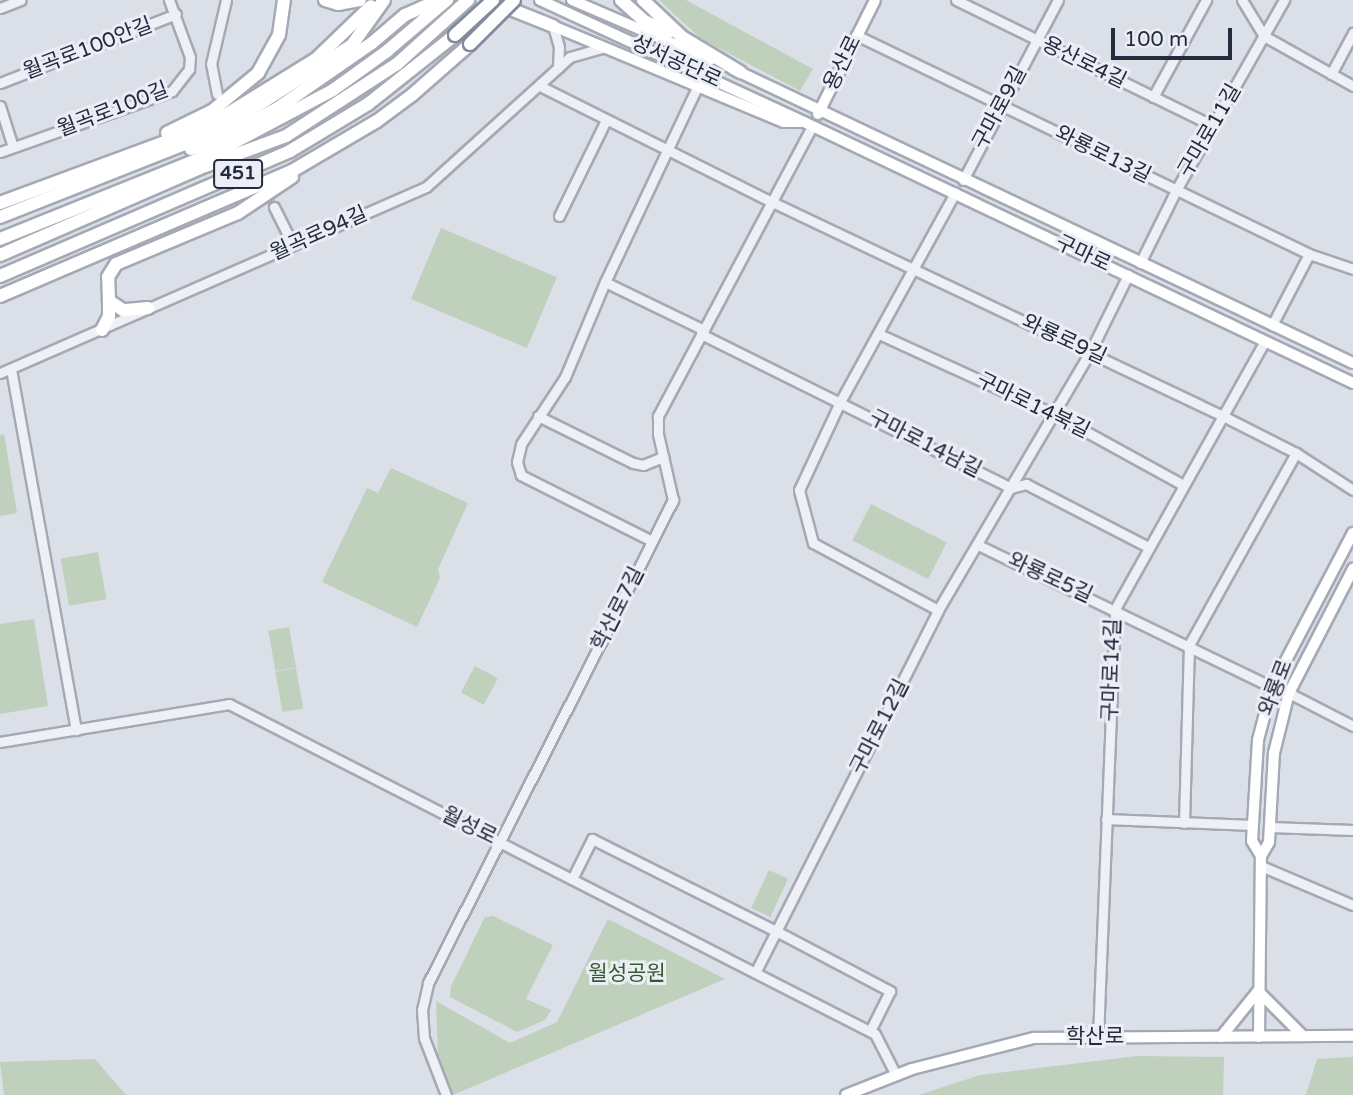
<!DOCTYPE html>
<meta charset="utf-8">
<style>
body{margin:0}
#map{position:relative;width:1353px;height:1095px;overflow:hidden;background:#dbdfe7;font-family:"Varela Round","Noto Sans KR",sans-serif}
div>[style]{position:absolute}
[style*='--x']{left:calc(var(--x)*1px);top:calc(var(--y)*1px);width:calc(var(--w)*1px);rotate:calc(var(--a)*1deg)}
.green>*{inset:0;background:#bfd1bc;transform-origin:0 0}
.minor-tunnel>*{height:9px;margin-top:-4.5px;transform-origin:0;background:repeating-linear-gradient(90deg,#b7bbc5 0 9px,transparent 0 13.5px)}
.roads{filter:drop-shadow(2px 0 #a4a9b4) drop-shadow(-2px 0 #a4a9b4) drop-shadow(0 2px #a4a9b4) drop-shadow(0 -2px #a4a9b4)}
.minor>*{height:9px;margin:-4.5px;padding:0 4.5px;transform-origin:4.5px;border-radius:4.5px;background:#eef0f5}
.major>*{height:10px;margin:-5px;padding:0 5px;transform-origin:5px;border-radius:5px;background:#fff}
.highway>*{height:12px;margin:-6px;padding:0 6px;transform-origin:6px;border-radius:6px;background:#fff}
.bridges{filter:drop-shadow(2px 0 #828b9e) drop-shadow(-2px 0 #828b9e) drop-shadow(0 2px #828b9e) drop-shadow(0 -2px #828b9e)}
.highway-bridge>*{height:12px;margin:-6px;padding:0 6px;transform-origin:6px;border-radius:6px;background:#fff}
span{translate:-50% -50%;white-space:nowrap;text-align:center;line-height:1.15;-webkit-text-stroke:6px #ebeef5;paint-order:stroke}
.shield-label span{padding:2px 5px;background:#ebeef5;border:2px solid;border-radius:5px;-webkit-text-stroke-width:0}
.shield-label{font-size:19px;color:#252b3e;font-weight:700}
.street-label{font-size:21px;color:#252b3e}
.park-label{font-size:21px;color:#355a31}
.scale{position:absolute;left:1111px;top:28px;width:121px;height:32px;box-sizing:border-box;border:4px solid #252b3e;border-top:0;padding-left:9px;font-size:21px;line-height:24px;white-space:nowrap;color:#252b3e;-webkit-text-stroke:5px #ebeef5;paint-order:stroke}
</style>
<div id="map">
<div class="green">
<div style="clip-path:polygon(659px 0,686px 0,813px 69px,800px 91px,700px 38px)"></div>
<div style="left:441px;top:228px;width:126px;height:77px;rotate:23deg"></div>
<div style="clip-path:polygon(4px 434px,17px 513px,0 516px,0 435px)"></div>
<div style="clip-path:polygon(391px 468px,468px 503px,438px 569px,440px 578px,417px 627px,322px 582px,367px 488px,378px 493px)"></div>
<div style="left:871px;top:504px;width:85px;height:41px;rotate:27deg"></div>
<div style="left:98px;top:552px;width:48px;height:38px;rotate:80deg"></div>
<div style="clip-path:polygon(34px 619px,48px 706px,0 714px,0 624px)"></div>
<div style="left:289px;top:627px;width:41px;height:21px;rotate:80deg"></div>
<div style="left:475px;top:666px;width:26px;height:30px;rotate:28deg"></div>
<div style="left:296px;top:668px;width:41px;height:21px;rotate:80deg"></div>
<div style="left:769px;top:870px;width:21px;height:42px;rotate:25deg"></div>
<div style="clip-path:polygon(493px 916px,553px 945px,526px 999px,551px 1010px,545px 1020px,517px 1032px,450px 997px,451px 986px,485px 917px)"></div>
<div style="clip-path:polygon(608px 919px,725px 979px,453px 1095px,438px 1056px,436px 1001px,510px 1043px,557px 1022px)"></div>
<div style="clip-path:polygon(1137px 1056px,1224px 1057px,1223px 1095px,919px 1095px,980px 1075px)"></div>
<div style="clip-path:polygon(1353px 1057px,1353px 1095px,1306px 1095px,1317px 1059px)"></div>
<div style="clip-path:polygon(95px 1059px,126px 1095px,4px 1095px,0 1062px)"></div>
</div>
<div class="minor-tunnel">
<div style="--x:243;--y:146;--w:68;--a:63.1"></div>
</div>
<div class="roads">
<div class="minor">
<div style="--x:956;--y:0;--w:286;--a:26.1"></div>
<div style="--x:1242;--y:0;--w:42;--a:58.6"></div>
<div style="--x:1264;--y:36;--w:102;--a:29.3"></div>
<div style="--x:0;--y:8;--w:22;--a:-21"></div>
<div style="--x:553;--y:26;--w:22;--a:74"></div>
<div style="--x:559;--y:47;--w:21;--a:93"></div>
<div style="--x:856;--y:35;--w:503;--a:25.8"></div>
<div style="--x:1309;--y:254;--w:46;--a:18.8"></div>
<div style="--x:1331;--y:74;--w:47;--a:-61.8"></div>
<div style="--x:0;--y:83;--w:189;--a:-21.4"></div>
<div style="--x:540;--y:86;--w:257;--a:26.6"></div>
<div style="--x:770;--y:201;--w:499;--a:25.4"></div>
<div style="--x:1221;--y:415;--w:84;--a:26.9"></div>
<div style="--x:1296;--y:453;--w:68;--a:33"></div>
<div style="--x:217;--y:94;--w:31;--a:-101"></div>
<div style="--x:211;--y:64;--w:66;--a:-76.8"></div>
<div style="--x:1153;--y:97;--w:111;--a:-61.3"></div>
<div style="--x:0;--y:106;--w:43;--a:72.4"></div>
<div style="--x:0;--y:152;--w:182;--a:-19.5"></div>
<div style="--x:172;--y:91;--w:28;--a:-52"></div>
<div style="--x:189;--y:69;--w:12;--a:-85"></div>
<div style="--x:190;--y:57;--w:61;--a:-110.2"></div>
<div style="--x:963;--y:180;--w:204;--a:-62.2"></div>
<div style="--x:274;--y:207;--w:42;--a:63.4"></div>
<div style="--x:559;--y:216;--w:107;--a:-63.9"></div>
<div style="--x:1140;--y:263;--w:81;--a:-63.7"></div>
<div style="--x:1176;--y:190;--w:219;--a:-60.4"></div>
<div style="--x:605;--y:282;--w:218;--a:-64.7"></div>
<div style="--x:1272;--y:325;--w:80;--a:-62.5"></div>
<div style="--x:701;--y:334;--w:346;--a:26.4"></div>
<div style="--x:1011;--y:488;--w:16;--a:-15"></div>
<div style="--x:1026;--y:484;--w:137;--a:27.3"></div>
<div style="--x:879;--y:334;--w:192;--a:24.6"></div>
<div style="--x:1054;--y:414;--w:147;--a:28.8"></div>
<div style="--x:11;--y:369;--w:367;--a:79.8"></div>
<div style="--x:0;--y:373;--w:465;--a:-23.6"></div>
<div style="--x:426;--y:187;--w:194;--a:-42.1"></div>
<div style="--x:570;--y:57;--w:35;--a:-16"></div>
<div style="--x:538;--y:416;--w:106;--a:26.3"></div>
<div style="--x:633;--y:463;--w:10;--a:11"></div>
<div style="--x:643;--y:465;--w:22;--a:-22"></div>
<div style="--x:652;--y:541;--w:147;--a:-153.3"></div>
<div style="--x:521;--y:475;--w:14;--a:-107"></div>
<div style="--x:517;--y:462;--w:18;--a:-77"></div>
<div style="--x:521;--y:444;--w:80;--a:-56.7"></div>
<div style="--x:565;--y:377;--w:103;--a:-67.2"></div>
<div style="--x:605;--y:282;--w:110;--a:25.9"></div>
<div style="--x:978;--y:545;--w:326;--a:25.8"></div>
<div style="--x:938;--y:610;--w:142;--a:-151.8"></div>
<div style="--x:813;--y:543;--w:55;--a:-104.8"></div>
<div style="--x:799;--y:490;--w:97;--a:-65"></div>
<div style="--x:840;--y:402;--w:239;--a:-61.2"></div>
<div style="--x:1289;--y:693;--w:72;--a:27.3"></div>
<div style="--x:0;--y:742;--w:232;--a:-9.4"></div>
<div style="--x:229;--y:704;--w:725;--a:27.06"></div>
<div style="--x:875;--y:1034;--w:46;--a:62.9"></div>
<div style="--x:1106;--y:819;--w:147;--a:2.3"></div>
<div style="--x:1184;--y:823;--w:178;--a:-88.4"></div>
<div style="--x:1189;--y:645;--w:220;--a:-60.9"></div>
<div style="--x:1270;--y:827;--w:83;--a:2.1"></div>
<div style="--x:1261;--y:866;--w:100;--a:23"></div>
<div style="--x:572;--y:879;--w:45;--a:-63.4"></div>
<div style="--x:592;--y:839;--w:208;--a:26.6"></div>
<div style="--x:778;--y:932;--w:127;--a:27.8"></div>
<div style="--x:890;--y:991;--w:45;--a:116.6"></div>
<div style="--x:756;--y:971;--w:404;--a:-63.2"></div>
<div style="--x:938;--y:610;--w:299;--a:-59.5"></div>
<div style="--x:1090;--y:352;--w:86;--a:-63.7"></div>
<div style="--x:1098;--y:1037;--w:428;--a:-87.7"></div>
<div style="--x:1115;--y:609;--w:307;--a:-60.8"></div>
<div style="--x:446;--y:1095;--w:61;--a:-111.1"></div>
<div style="--x:424;--y:1038;--w:28;--a:-94"></div>
<div style="--x:422;--y:1010;--w:28;--a:-77"></div>
<div style="--x:428;--y:983;--w:542;--a:-63.1"></div>
<div style="--x:673;--y:500;--w:68;--a:-102.8"></div>
<div style="--x:658;--y:434;--w:18;--a:-90"></div>
<div style="--x:658;--y:416;--w:328;--a:-62"></div>
</div>
<div class="major">
<div style="--x:540;--y:0;--w:291;--a:24.8"></div>
<div style="--x:804;--y:122;--w:608;--a:25.43"></div>
<div style="--x:572;--y:0;--w:151;--a:23.3"></div>
<div style="--x:553;--y:26;--w:250;--a:22.6"></div>
<div style="--x:784;--y:122;--w:16;--a:0"></div>
<div style="--x:733;--y:69;--w:686;--a:25.37"></div>
<div style="--x:818;--y:114;--w:127;--a:-63.4"></div>
<div style="--x:1261;--y:856;--w:17;--a:-121"></div>
<div style="--x:1252;--y:841;--w:101;--a:-86.6"></div>
<div style="--x:1258;--y:740;--w:55;--a:-75.2"></div>
<div style="--x:1272;--y:687;--w:174;--a:-62.3"></div>
<div style="--x:1221;--y:1037;--w:59;--a:-51.2"></div>
<div style="--x:1258;--y:991;--w:64;--a:45"></div>
<div style="--x:1259;--y:1037;--w:181;--a:-89.4"></div>
<div style="--x:1261;--y:856;--w:16;--a:-60"></div>
<div style="--x:1269;--y:842;--w:89;--a:-86.8"></div>
<div style="--x:1274;--y:753;--w:62;--a:-76"></div>
<div style="--x:1289;--y:693;--w:140;--a:-62.7"></div>
<div style="--x:846;--y:1095;--w:71;--a:-21.5"></div>
<div style="--x:912;--y:1069;--w:126;--a:-14.3"></div>
<div style="--x:1034;--y:1038;--w:319;--a:-0.4"></div>
</div>
<div class="highway">
<div style="--x:325;--y:0;--w:14;--a:17"></div>
<div style="--x:338;--y:4;--w:22;--a:-10"></div>
<div style="--x:488;--y:0;--w:70;--a:21.8"></div>
<div style="--x:621;--y:0;--w:31;--a:42"></div>
<div style="--x:644;--y:21;--w:27;--a:24"></div>
<div style="--x:643;--y:0;--w:54;--a:43.5"></div>
<div style="--x:682;--y:37;--w:68;--a:31.1"></div>
<div style="--x:167;--y:133;--w:50;--a:-26.1"></div>
<div style="--x:212;--y:111;--w:60;--a:-39.6"></div>
<div style="--x:258;--y:73;--w:43;--a:-61.1"></div>
<div style="--x:279;--y:35;--w:35;--a:-82"></div>
<div style="--x:191;--y:149;--w:22;--a:-16"></div>
<div style="--x:212;--y:143;--w:75;--a:-27.9"></div>
<div style="--x:278;--y:108;--w:114;--a:-34.7"></div>
<div style="--x:372;--y:43;--w:43;--a:-40.3"></div>
<div style="--x:405;--y:15;--w:36;--a:-24"></div>
<div style="--x:0;--y:203;--w:220;--a:-20.3"></div>
<div style="--x:206;--y:127;--w:129;--a:-31.7"></div>
<div style="--x:316;--y:59;--w:76;--a:-43.9"></div>
<div style="--x:0;--y:217;--w:226;--a:-21.6"></div>
<div style="--x:210;--y:134;--w:32;--a:-30"></div>
<div style="--x:238;--y:118;--w:135;--a:-32.6"></div>
<div style="--x:352;--y:45;--w:55;--a:-54.6"></div>
<div style="--x:0;--y:239;--w:233;--a:-21.9"></div>
<div style="--x:216;--y:152;--w:132;--a:-27.9"></div>
<div style="--x:333;--y:90;--w:67;--a:-35.8"></div>
<div style="--x:387;--y:51;--w:79;--a:-40.4"></div>
<div style="--x:0;--y:255;--w:223;--a:-23.5"></div>
<div style="--x:205;--y:166;--w:86;--a:-20.3"></div>
<div style="--x:286;--y:136;--w:132;--a:-33"></div>
<div style="--x:397;--y:64;--w:96;--a:-42"></div>
<div style="--x:0;--y:276;--w:316;--a:-23.3"></div>
<div style="--x:290;--y:151;--w:91;--a:-31.1"></div>
<div style="--x:368;--y:104;--w:111;--a:-38.4"></div>
<div style="--x:0;--y:296;--w:318;--a:-23.2"></div>
<div style="--x:292;--y:171;--w:99;--a:-30.5"></div>
<div style="--x:377;--y:121;--w:44;--a:-36.6"></div>
<div style="--x:412;--y:95;--w:77;--a:-41.3"></div>
<div style="--x:148;--y:308;--w:25;--a:175"></div>
<div style="--x:123;--y:310;--w:17;--a:-147"></div>
<div style="--x:109;--y:301;--w:24;--a:-92"></div>
<div style="--x:108;--y:277;--w:15;--a:-58"></div>
<div style="--x:116;--y:264;--w:132;--a:-22.7"></div>
<div style="--x:238;--y:213;--w:65;--a:-33.7"></div>
<div style="--x:102;--y:330;--w:16;--a:-63"></div>
<div style="--x:109;--y:316;--w:15;--a:-90"></div>
</div>
</div>
<div class="bridges">
<div class="highway-bridge">
<div style="--x:455;--y:35;--w:52;--a:-42.6"></div>
<div style="--x:470;--y:44;--w:62;--a:-45"></div>
</div>
</div>
<div class="shield-label">
<span style="left:238px;top:174px">451</span>
</div>
<div class="street-label">
<span style="left:88px;top:49px;rotate:-21deg">월곡로100안길</span>
<span style="left:676px;top:62px;rotate:25deg">성서공단로</span>
<span style="left:843px;top:63px;rotate:-64deg">용산로</span>
<span style="left:1084px;top:63px;rotate:26deg">용산로4길</span>
<span style="left:1000px;top:108px;rotate:-62deg">구마로9길</span>
<span style="left:113px;top:110px;rotate:-21deg">월곡로100길</span>
<span style="left:1210px;top:131px;rotate:-60deg">구마로11길</span>
<span style="left:1103px;top:155px;rotate:26deg">와룡로13길</span>
<span style="left:319px;top:234px;rotate:-24deg">월곡로94길</span>
<span style="left:1083px;top:254px;rotate:25deg">구마로</span>
<span style="left:1064px;top:340px;rotate:25deg">와룡로9길</span>
<span style="left:1033px;top:406px;rotate:26deg">구마로14북길</span>
<span style="left:925px;top:444px;rotate:27deg">구마로14남길</span>
<span style="left:1050px;top:578px;rotate:25deg">와룡로5길</span>
<span style="left:618px;top:609px;rotate:-63deg">학산로7길</span>
<span style="left:1112px;top:670px;rotate:-88deg">구마로14길</span>
<span style="left:1276px;top:688px;rotate:-69deg">와룡로</span>
<span style="left:880px;top:727px;rotate:-63deg">구마로12길</span>
<span style="left:469px;top:826px;rotate:26deg">월성로</span>
<span style="left:1095px;top:1037px">학산로</span>
</div>
<div class="park-label">
<span style="left:627px;top:974px">월성공원</span>
</div>
<div class="scale">100 m</div>
</div>
